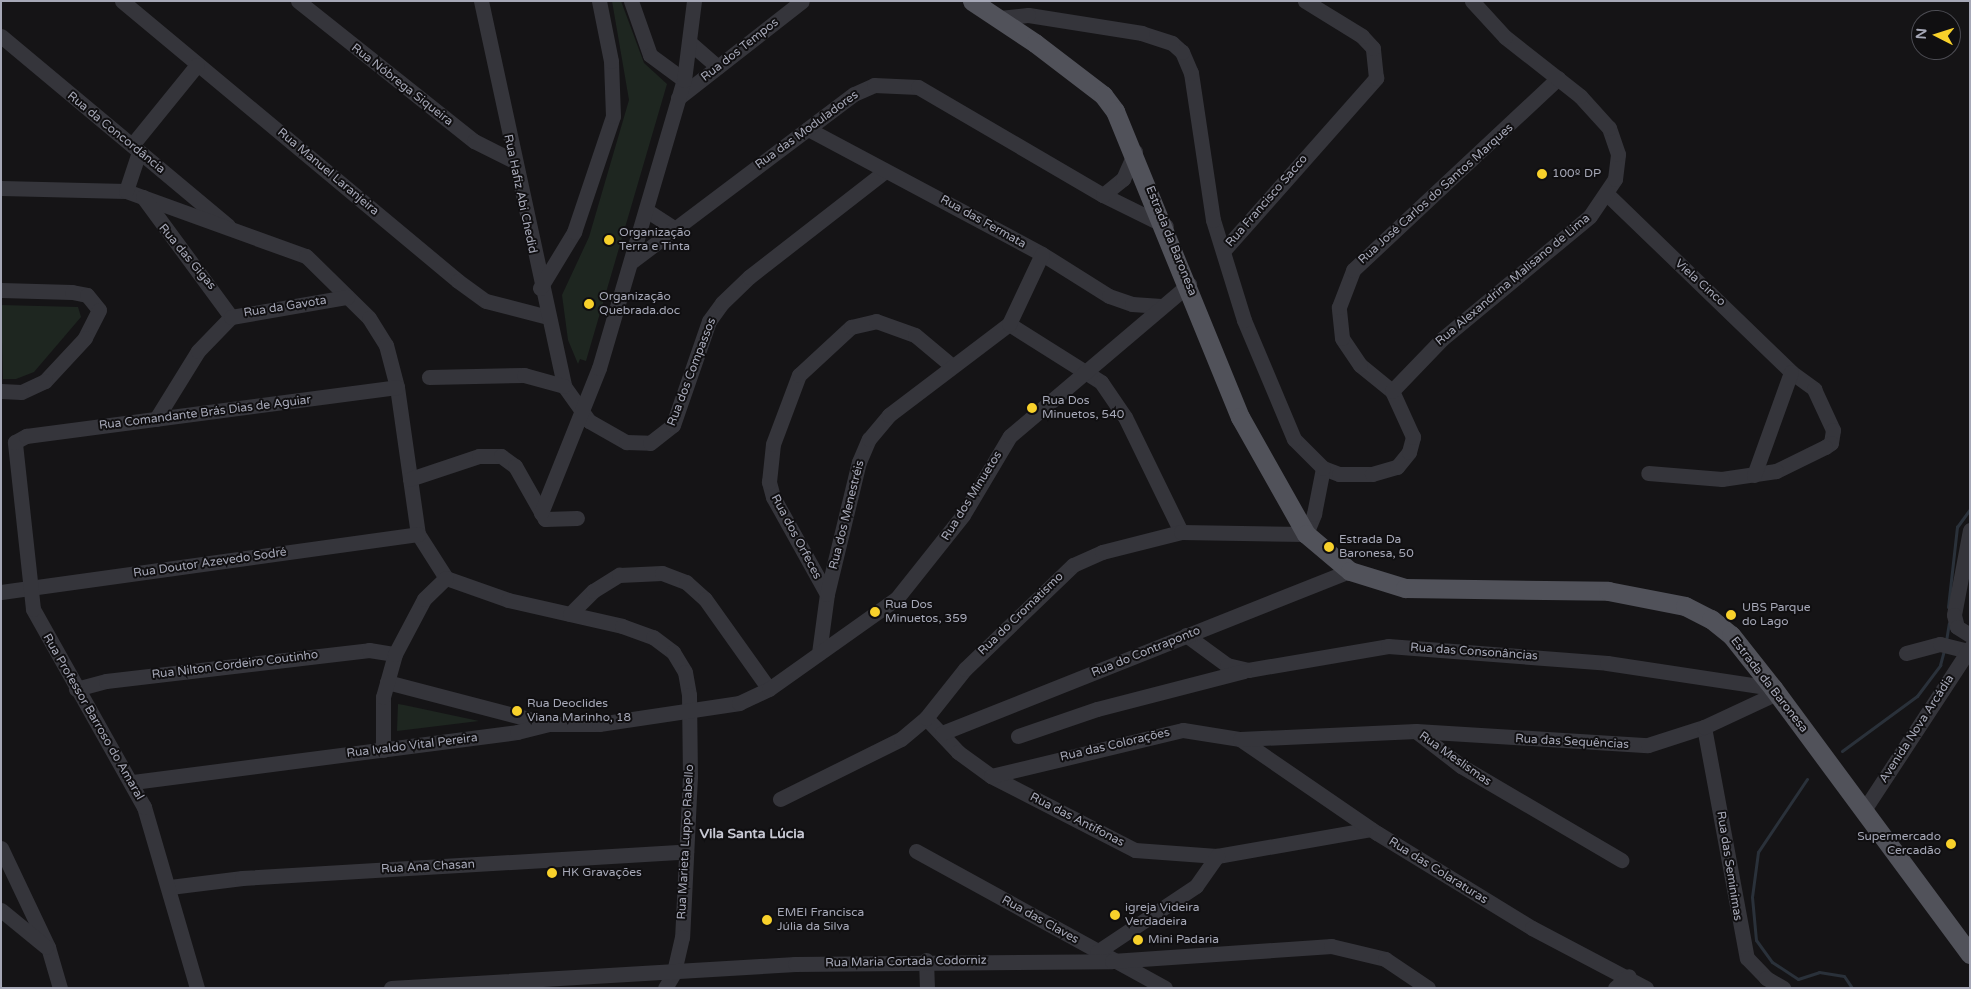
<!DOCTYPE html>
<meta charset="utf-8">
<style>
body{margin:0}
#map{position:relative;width:1971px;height:989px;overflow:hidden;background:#151416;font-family:"Varela Round",sans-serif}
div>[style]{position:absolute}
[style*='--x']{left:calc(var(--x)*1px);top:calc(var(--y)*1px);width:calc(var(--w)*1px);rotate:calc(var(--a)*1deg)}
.green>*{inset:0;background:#1e2620}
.stream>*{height:3px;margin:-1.5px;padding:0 1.5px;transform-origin:1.5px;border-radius:1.5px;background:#2a313a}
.minor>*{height:15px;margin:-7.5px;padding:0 7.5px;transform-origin:7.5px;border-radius:7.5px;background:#35353b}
.major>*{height:19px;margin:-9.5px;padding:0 9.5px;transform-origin:9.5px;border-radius:9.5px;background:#51525a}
.dots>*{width:14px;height:14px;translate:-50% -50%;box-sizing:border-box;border:2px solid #100f11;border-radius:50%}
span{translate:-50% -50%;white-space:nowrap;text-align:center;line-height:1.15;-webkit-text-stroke:4px #100f11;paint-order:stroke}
.street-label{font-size:12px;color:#a6a8b7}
.poi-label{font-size:12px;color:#a6a8b7}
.left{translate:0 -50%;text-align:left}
.right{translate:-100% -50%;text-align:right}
.neighbourhood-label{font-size:14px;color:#c7c8d3;font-weight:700}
.frame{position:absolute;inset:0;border:2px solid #a6a8b7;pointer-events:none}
.north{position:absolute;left:1911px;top:10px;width:50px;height:50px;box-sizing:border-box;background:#100f11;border:1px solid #4c4c53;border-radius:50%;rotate:275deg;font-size:14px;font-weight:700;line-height:20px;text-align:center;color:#a6a8b7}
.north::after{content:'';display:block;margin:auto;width:18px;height:22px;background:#f8d12b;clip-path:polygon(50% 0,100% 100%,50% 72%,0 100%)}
</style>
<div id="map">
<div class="green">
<div style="clip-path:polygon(612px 1px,621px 1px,644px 63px,667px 84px,586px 361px,580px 359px,578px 364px,568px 340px,562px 295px,589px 237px,629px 100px)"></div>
<div style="clip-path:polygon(1px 305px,78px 307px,81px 317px,34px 372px,16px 379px,3px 379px)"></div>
<div style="clip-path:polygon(398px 704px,404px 705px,479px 721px,397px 731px)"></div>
</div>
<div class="stream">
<div style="--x:1948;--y:607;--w:81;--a:-83.6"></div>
<div style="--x:1957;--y:527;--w:22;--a:-54"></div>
<div style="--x:1946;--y:641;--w:18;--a:-81"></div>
<div style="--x:1842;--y:751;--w:93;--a:-36.3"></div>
<div style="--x:1917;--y:696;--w:39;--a:-53"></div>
<div style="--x:1940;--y:665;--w:16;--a:-75"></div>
<div style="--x:1807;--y:779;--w:88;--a:123.9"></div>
<div style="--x:1758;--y:852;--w:45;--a:97.6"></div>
<div style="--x:1752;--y:897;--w:43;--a:84.7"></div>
<div style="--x:1756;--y:940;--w:27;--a:54"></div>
<div style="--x:1772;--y:962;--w:31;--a:33"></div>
<div style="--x:1798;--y:979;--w:22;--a:-18"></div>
<div style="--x:1819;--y:972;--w:25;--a:9"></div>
<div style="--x:1844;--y:976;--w:14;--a:56"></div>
</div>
<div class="minor">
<div style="--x:122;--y:1;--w:437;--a:39.8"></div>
<div style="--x:458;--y:281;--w:34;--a:36"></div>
<div style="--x:486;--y:301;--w:64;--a:14.5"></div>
<div style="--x:298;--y:1;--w:225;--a:38.5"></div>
<div style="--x:474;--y:141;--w:42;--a:26.6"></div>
<div style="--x:481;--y:1;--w:394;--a:77.8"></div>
<div style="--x:564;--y:386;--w:43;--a:54.5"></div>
<div style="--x:589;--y:421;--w:43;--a:29.6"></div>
<div style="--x:626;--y:442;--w:24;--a:2"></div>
<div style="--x:650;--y:443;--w:29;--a:-38"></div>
<div style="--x:673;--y:425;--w:110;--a:-70.9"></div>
<div style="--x:709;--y:321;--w:22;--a:-54"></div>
<div style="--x:722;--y:303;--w:37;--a:-44"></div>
<div style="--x:749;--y:277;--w:172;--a:-37.9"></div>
<div style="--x:631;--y:1;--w:57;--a:70.6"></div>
<div style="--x:650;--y:55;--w:42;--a:36.3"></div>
<div style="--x:1;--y:36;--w:296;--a:39.9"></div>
<div style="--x:689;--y:42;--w:38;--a:41"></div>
<div style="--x:678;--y:98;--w:157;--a:-38"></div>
<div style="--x:808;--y:129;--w:265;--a:28.1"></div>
<div style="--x:1042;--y:254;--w:79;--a:32.1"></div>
<div style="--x:1109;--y:296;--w:24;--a:19"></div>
<div style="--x:1132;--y:304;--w:29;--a:4"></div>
<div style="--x:132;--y:145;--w:103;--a:-50.9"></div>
<div style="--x:1;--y:188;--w:125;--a:1.4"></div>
<div style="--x:126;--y:191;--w:191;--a:19.9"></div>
<div style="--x:306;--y:256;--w:88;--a:44.5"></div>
<div style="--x:369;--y:318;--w:32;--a:58"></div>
<div style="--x:386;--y:345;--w:43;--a:75.3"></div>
<div style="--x:397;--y:387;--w:148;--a:81.9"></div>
<div style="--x:418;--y:534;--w:52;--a:57.5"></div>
<div style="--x:446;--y:578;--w:66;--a:19.5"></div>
<div style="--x:508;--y:600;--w:117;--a:12.8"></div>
<div style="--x:622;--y:626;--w:33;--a:20"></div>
<div style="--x:653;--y:637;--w:25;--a:37"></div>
<div style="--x:673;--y:652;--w:23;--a:59"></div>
<div style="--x:685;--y:672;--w:23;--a:80"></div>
<div style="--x:689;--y:695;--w:81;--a:89.3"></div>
<div style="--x:690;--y:776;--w:161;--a:92.8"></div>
<div style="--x:682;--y:937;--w:37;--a:103"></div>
<div style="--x:674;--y:973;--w:17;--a:121"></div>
<div style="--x:126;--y:191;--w:41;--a:-71.6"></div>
<div style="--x:1103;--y:195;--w:70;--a:26.2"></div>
<div style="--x:1608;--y:195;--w:255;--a:44"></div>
<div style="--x:1791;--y:372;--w:29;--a:36"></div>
<div style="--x:1814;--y:389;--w:45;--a:65.1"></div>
<div style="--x:1833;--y:430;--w:13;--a:99"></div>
<div style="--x:1831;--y:443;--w:7;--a:146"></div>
<div style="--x:1825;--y:447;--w:55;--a:153.9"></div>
<div style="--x:1776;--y:471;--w:55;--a:171.6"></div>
<div style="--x:1722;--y:479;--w:74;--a:-175.4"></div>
<div style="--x:143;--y:197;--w:149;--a:53.7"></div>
<div style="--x:646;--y:210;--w:35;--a:33"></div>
<div style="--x:1224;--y:250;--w:230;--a:-48.5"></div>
<div style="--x:1376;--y:78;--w:30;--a:-96"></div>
<div style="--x:1373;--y:48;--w:16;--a:-133"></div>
<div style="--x:1362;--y:36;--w:67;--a:-148.4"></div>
<div style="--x:631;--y:262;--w:279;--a:-37"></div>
<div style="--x:854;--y:94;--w:22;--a:-24"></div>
<div style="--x:874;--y:85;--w:44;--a:2.6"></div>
<div style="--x:918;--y:87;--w:214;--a:30.3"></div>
<div style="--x:1103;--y:195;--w:26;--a:-39"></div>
<div style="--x:1123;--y:179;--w:30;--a:-66"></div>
<div style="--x:540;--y:288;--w:66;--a:-58.7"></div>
<div style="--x:574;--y:232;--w:122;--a:-71.4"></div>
<div style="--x:613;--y:116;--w:55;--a:-92.1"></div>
<div style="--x:611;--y:61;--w:61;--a:-101.3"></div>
<div style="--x:1;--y:290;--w:71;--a:1.6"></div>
<div style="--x:72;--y:292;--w:15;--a:11"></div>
<div style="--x:87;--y:295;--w:19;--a:51"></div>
<div style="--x:99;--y:310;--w:31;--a:117"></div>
<div style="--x:85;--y:338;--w:59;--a:132.9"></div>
<div style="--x:45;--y:381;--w:26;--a:155"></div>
<div style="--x:21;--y:392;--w:20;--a:-177"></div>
<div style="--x:1009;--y:324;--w:109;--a:32.2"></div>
<div style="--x:1101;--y:382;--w:42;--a:55.6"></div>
<div style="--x:1125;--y:417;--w:128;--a:64"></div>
<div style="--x:429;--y:377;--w:95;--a:-1.2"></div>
<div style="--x:524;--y:375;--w:41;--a:15.4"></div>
<div style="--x:1392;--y:391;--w:41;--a:-140.9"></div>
<div style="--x:1360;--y:365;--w:32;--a:-124"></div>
<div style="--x:1342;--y:338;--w:31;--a:-96"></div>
<div style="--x:1339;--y:307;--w:40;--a:-69"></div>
<div style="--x:1353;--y:270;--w:281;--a:-43.1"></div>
<div style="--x:156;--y:419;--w:80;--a:-58.3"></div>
<div style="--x:198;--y:351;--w:47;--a:-45.9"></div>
<div style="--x:231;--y:317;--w:118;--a:-9.8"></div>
<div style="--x:1323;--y:468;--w:17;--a:21"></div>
<div style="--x:1339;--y:474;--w:33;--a:0"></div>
<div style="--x:1372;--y:474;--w:26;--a:-16"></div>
<div style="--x:1397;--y:467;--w:19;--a:-51"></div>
<div style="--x:1409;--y:452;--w:16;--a:-75"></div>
<div style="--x:1413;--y:437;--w:51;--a:-114.5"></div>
<div style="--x:1392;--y:391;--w:72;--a:-46.1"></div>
<div style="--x:1442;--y:339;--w:192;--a:-39.7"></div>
<div style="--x:1590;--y:216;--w:45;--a:-56"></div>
<div style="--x:1615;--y:179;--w:25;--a:-83"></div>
<div style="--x:1618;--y:154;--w:28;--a:-109"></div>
<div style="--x:1609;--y:128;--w:43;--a:-132.2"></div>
<div style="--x:1580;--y:96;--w:95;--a:-141.8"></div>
<div style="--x:1505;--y:37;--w:49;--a:-132.5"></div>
<div style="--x:1754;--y:475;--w:109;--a:-70.2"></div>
<div style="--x:410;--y:479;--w:73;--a:-18.4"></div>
<div style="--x:479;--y:456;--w:22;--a:0"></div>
<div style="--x:501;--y:456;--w:17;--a:36"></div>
<div style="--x:515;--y:466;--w:61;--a:60.5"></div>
<div style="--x:545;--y:519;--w:32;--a:-2"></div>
<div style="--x:541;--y:513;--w:156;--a:-68.2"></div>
<div style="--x:599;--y:368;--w:300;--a:-73.6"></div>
<div style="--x:684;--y:80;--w:80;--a:-82.8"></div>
<div style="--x:1970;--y:530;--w:86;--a:100.7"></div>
<div style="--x:1954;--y:615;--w:12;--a:76"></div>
<div style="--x:1957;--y:627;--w:15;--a:32"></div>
<div style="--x:1;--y:592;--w:421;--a:-7.9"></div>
<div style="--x:827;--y:594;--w:111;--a:-119.1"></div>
<div style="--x:773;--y:497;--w:16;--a:-105"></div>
<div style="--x:769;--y:482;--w:38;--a:-84"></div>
<div style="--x:773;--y:444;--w:74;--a:-69.4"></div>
<div style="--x:799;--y:375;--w:71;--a:-42.7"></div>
<div style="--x:851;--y:327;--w:26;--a:-13"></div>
<div style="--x:876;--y:321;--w:41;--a:19.7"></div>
<div style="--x:915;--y:335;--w:48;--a:40"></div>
<div style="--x:570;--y:614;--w:33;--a:-45"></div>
<div style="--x:593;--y:591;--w:31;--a:-32"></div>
<div style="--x:619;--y:575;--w:43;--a:-2.7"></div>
<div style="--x:662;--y:573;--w:26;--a:21"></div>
<div style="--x:686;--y:582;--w:25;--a:42"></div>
<div style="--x:705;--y:599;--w:110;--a:54.6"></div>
<div style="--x:1186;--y:635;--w:51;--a:36.2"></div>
<div style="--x:1227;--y:665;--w:22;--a:13"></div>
<div style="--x:1248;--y:670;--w:142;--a:-9.7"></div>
<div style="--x:1388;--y:646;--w:220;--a:4.4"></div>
<div style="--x:1607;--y:663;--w:168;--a:8.6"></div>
<div style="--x:819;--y:653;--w:60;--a:-82.3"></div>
<div style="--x:827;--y:594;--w:136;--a:-76.4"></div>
<div style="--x:859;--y:462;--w:25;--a:-67"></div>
<div style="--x:869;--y:439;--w:31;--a:-50"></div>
<div style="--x:889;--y:415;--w:151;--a:-37.2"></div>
<div style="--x:1009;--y:324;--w:77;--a:-64.8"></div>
<div style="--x:1906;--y:653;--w:35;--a:-15"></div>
<div style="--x:1940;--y:644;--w:29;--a:14"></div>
<div style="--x:387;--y:682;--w:166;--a:14.6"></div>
<div style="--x:76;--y:689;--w:31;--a:-15"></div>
<div style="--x:106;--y:681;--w:265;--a:-6.7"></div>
<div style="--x:369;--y:650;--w:26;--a:9"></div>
<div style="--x:926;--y:718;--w:47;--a:46.7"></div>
<div style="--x:958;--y:752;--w:41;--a:36"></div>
<div style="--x:991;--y:776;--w:162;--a:27.2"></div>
<div style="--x:1135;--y:850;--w:82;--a:4.2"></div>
<div style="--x:1217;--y:856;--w:156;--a:-9.9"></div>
<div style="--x:1704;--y:727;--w:235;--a:79.5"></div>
<div style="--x:1747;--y:958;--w:28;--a:46"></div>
<div style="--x:1766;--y:978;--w:20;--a:30"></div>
<div style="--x:1417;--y:732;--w:56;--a:37.7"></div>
<div style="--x:1461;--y:766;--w:186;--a:30.4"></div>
<div style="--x:942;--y:733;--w:439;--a:-21.7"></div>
<div style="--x:1018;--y:736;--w:83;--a:-18.9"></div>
<div style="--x:1097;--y:709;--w:152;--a:-14.5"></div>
<div style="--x:1240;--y:739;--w:166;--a:34.5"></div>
<div style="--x:1377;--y:833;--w:182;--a:31.5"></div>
<div style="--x:1532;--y:928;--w:129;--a:27.8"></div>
<div style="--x:383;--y:750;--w:53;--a:-90"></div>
<div style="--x:383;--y:697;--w:45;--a:-74.4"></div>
<div style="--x:395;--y:654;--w:62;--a:-62.2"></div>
<div style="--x:424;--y:599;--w:30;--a:-44"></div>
<div style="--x:991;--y:776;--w:197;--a:-13.5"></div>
<div style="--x:1183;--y:730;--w:58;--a:9"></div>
<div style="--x:1240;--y:739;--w:176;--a:-2.6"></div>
<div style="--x:1416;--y:731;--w:232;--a:3.5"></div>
<div style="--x:1648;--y:745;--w:59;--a:-17.8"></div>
<div style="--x:1704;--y:727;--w:81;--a:-25"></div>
<div style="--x:133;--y:782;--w:387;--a:-7.4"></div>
<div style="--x:517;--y:732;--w:33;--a:-14"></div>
<div style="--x:549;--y:724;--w:50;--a:0"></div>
<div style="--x:599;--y:724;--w:142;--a:-8.5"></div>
<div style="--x:739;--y:703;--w:33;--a:-25"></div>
<div style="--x:769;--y:689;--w:157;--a:-35.4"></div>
<div style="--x:897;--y:598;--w:106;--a:-51.5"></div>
<div style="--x:963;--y:515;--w:92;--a:-59.3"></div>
<div style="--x:1010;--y:436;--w:235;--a:-40.3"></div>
<div style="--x:780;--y:799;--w:135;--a:-26.4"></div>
<div style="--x:901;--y:739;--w:33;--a:-40"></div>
<div style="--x:926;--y:718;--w:63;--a:-51.5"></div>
<div style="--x:965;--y:669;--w:150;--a:-43.9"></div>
<div style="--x:1073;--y:565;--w:32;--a:-24"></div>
<div style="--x:1102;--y:552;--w:81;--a:-14.2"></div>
<div style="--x:1181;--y:532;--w:125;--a:0.9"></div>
<div style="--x:1306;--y:534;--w:22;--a:-68"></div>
<div style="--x:1314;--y:514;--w:47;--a:-78.9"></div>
<div style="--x:1323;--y:468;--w:41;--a:-135"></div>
<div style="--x:1294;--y:439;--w:129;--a:-112.8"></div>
<div style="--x:1244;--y:320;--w:105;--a:-107.2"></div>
<div style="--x:1213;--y:220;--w:149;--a:-98.5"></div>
<div style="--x:1191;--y:73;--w:23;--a:-113"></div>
<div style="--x:1182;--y:52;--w:13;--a:-138"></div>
<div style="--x:1172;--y:43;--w:32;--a:-162"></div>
<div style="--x:1142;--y:33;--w:115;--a:-171"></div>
<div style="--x:1028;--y:15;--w:28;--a:174"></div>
<div style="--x:1864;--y:810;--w:194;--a:-56.8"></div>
<div style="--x:1;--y:848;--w:110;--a:64.6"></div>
<div style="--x:48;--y:947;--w:43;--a:73.7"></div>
<div style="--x:916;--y:851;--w:284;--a:28.8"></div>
<div style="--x:170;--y:887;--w:73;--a:-7.1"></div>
<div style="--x:242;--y:878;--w:445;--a:-3.4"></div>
<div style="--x:1;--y:910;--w:58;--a:39.4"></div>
<div style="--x:1097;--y:952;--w:119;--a:-33.7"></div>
<div style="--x:1196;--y:886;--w:37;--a:-55"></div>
<div style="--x:926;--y:960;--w:28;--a:88"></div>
<div style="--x:197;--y:988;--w:189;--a:-106.3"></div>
<div style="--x:144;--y:807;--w:227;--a:-119.3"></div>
<div style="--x:33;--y:609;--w:168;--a:-96.2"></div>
<div style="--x:15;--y:442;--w:13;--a:-29"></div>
<div style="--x:26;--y:436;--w:374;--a:-7.5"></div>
<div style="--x:391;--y:988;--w:405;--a:-3.4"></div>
<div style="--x:795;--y:964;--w:317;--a:-0.5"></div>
<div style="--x:1112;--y:961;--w:220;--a:-3.9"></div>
<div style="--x:1331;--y:946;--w:56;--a:13.5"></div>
<div style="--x:1385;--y:959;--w:52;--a:34"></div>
<div style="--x:1615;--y:988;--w:18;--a:-41"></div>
</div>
<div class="major">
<div style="--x:972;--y:1;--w:76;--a:33.7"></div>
<div style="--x:1035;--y:43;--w:86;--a:37.4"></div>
<div style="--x:1103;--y:95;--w:20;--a:53"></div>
<div style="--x:1115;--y:111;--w:331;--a:67.8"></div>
<div style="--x:1240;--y:417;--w:134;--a:60.6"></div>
<div style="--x:1306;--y:534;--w:57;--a:40.1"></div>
<div style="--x:1350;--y:571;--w:58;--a:17.2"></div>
<div style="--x:1405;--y:588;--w:203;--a:0.8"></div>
<div style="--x:1608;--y:591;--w:78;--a:11"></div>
<div style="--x:1685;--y:606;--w:29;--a:27"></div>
<div style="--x:1711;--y:619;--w:26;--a:39"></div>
<div style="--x:1731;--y:635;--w:68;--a:51.6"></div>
<div style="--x:1773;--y:688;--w:331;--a:53.5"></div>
</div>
<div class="dots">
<div style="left:1542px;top:174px;background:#f8d12b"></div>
<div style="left:609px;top:240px;background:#f8d12b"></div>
<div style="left:589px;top:304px;background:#f8d12b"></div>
<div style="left:1032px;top:408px;background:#f8d12b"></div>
<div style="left:1329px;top:547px;background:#f8d12b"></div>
<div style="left:875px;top:612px;background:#f8d12b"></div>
<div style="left:1731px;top:615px;background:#f8d12b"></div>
<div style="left:517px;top:711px;background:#f8d12b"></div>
<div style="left:1951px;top:844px;background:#f8d12b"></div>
<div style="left:552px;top:873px;background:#f8d12b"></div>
<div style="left:1115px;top:915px;background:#f8d12b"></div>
<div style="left:767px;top:920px;background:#f8d12b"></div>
<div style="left:1138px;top:940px;background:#f8d12b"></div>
</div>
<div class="street-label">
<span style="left:740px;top:50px;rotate:-38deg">Rua dos Tempos</span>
<span style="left:402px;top:85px;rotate:38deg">Rua Nóbrega Siqueira</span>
<span style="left:807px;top:130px;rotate:-36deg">Rua das Moduladores</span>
<span style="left:116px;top:133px;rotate:39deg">Rua da Concordância</span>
<span style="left:328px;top:172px;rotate:40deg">Rua Manuel Laranjeira</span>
<span style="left:520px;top:194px;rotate:78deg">Rua Hafiz Abi Chedid</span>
<span style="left:1436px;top:194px;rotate:-42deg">Rua José Carlos do Santos Marques</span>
<span style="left:1267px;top:201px;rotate:-49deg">Rua Francisco Sacco</span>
<span style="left:983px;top:222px;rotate:29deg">Rua das Fermata</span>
<span style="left:1171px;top:241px;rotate:68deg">Estrada da Baronesa</span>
<span style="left:187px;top:257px;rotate:50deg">Rua das Gigas</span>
<span style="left:1513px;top:280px;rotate:-40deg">Rua Alexandrina Malisano de Lima</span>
<span style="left:1700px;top:283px;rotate:42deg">Viela Cinco</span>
<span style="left:285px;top:307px;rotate:-9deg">Rua da Gavota</span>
<span style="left:692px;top:372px;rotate:-69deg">Rua dos Compassos</span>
<span style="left:205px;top:413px;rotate:-7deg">Rua Comandante Brás Dias de Aguiar</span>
<span style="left:972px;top:496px;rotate:-58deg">Rua dos Minuetos</span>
<span style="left:847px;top:515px;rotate:-76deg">Rua dos Menestréis</span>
<span style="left:796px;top:537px;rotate:62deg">Rua dos Orfeces</span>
<span style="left:210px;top:563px;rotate:-8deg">Rua Doutor Azevedo Sodré</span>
<span style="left:1021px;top:614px;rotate:-44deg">Rua do Cromatismo</span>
<span style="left:1146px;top:652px;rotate:-22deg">Rua do Contraponto</span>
<span style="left:1474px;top:652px;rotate:4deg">Rua das Consonâncias</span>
<span style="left:235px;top:665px;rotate:-7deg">Rua Nilton Cordeiro Coutinho</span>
<span style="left:1769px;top:685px;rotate:52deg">Estrada da Baronesa</span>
<span style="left:93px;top:717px;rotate:60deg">Rua Professor Barroso do Amaral</span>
<span style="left:1917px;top:729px;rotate:-57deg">Avenida Nova Arcádia</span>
<span style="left:1572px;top:742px;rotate:3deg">Rua das Sequências</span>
<span style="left:1115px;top:745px;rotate:-13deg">Rua das Colorações</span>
<span style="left:412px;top:746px;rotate:-7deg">Rua Ivaldo Vital Pereira</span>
<span style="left:1455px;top:759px;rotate:35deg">Rua Meslismas</span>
<span style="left:1077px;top:820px;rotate:27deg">Rua das Antífonas</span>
<span style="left:686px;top:842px;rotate:-87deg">Rua Marieta Luppo Rabello</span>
<span style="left:1729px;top:866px;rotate:81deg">Rua das Seminimas</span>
<span style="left:428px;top:867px;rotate:-3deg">Rua Ana Chasan</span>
<span style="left:1438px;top:871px;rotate:32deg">Rua das Colaraturas</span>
<span style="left:1040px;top:920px;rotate:29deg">Rua das Claves</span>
<span style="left:906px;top:962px;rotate:-1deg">Rua Maria Cortada Codorniz</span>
</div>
<div class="poi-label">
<span class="left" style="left:1552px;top:174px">100º DP</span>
<span class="left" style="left:619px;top:240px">Organização<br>Terra e Tinta</span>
<span class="left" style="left:599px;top:304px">Organização<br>Quebrada.doc</span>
<span class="left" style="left:1042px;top:408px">Rua Dos<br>Minuetos, 540</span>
<span class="left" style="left:1339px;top:547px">Estrada Da<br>Baronesa, 50</span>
<span class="left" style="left:885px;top:612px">Rua Dos<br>Minuetos, 359</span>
<span class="left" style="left:1742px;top:615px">UBS Parque<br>do Lago</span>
<span class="left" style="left:527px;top:711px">Rua Deoclides<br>Viana Marinho, 18</span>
<span class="right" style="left:1941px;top:844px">Supermercado<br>Cercadão</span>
<span class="left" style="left:562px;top:873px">HK Gravações</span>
<span class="left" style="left:1125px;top:915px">igreja Videira<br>Verdadeira</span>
<span class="left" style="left:777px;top:920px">EMEI Francisca<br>Júlia da Silva</span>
<span class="left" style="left:1148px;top:940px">Mini Padaria</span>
</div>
<div class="neighbourhood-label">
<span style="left:752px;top:834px">Vila Santa Lúcia</span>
</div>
<div class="frame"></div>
<div class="north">N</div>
</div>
